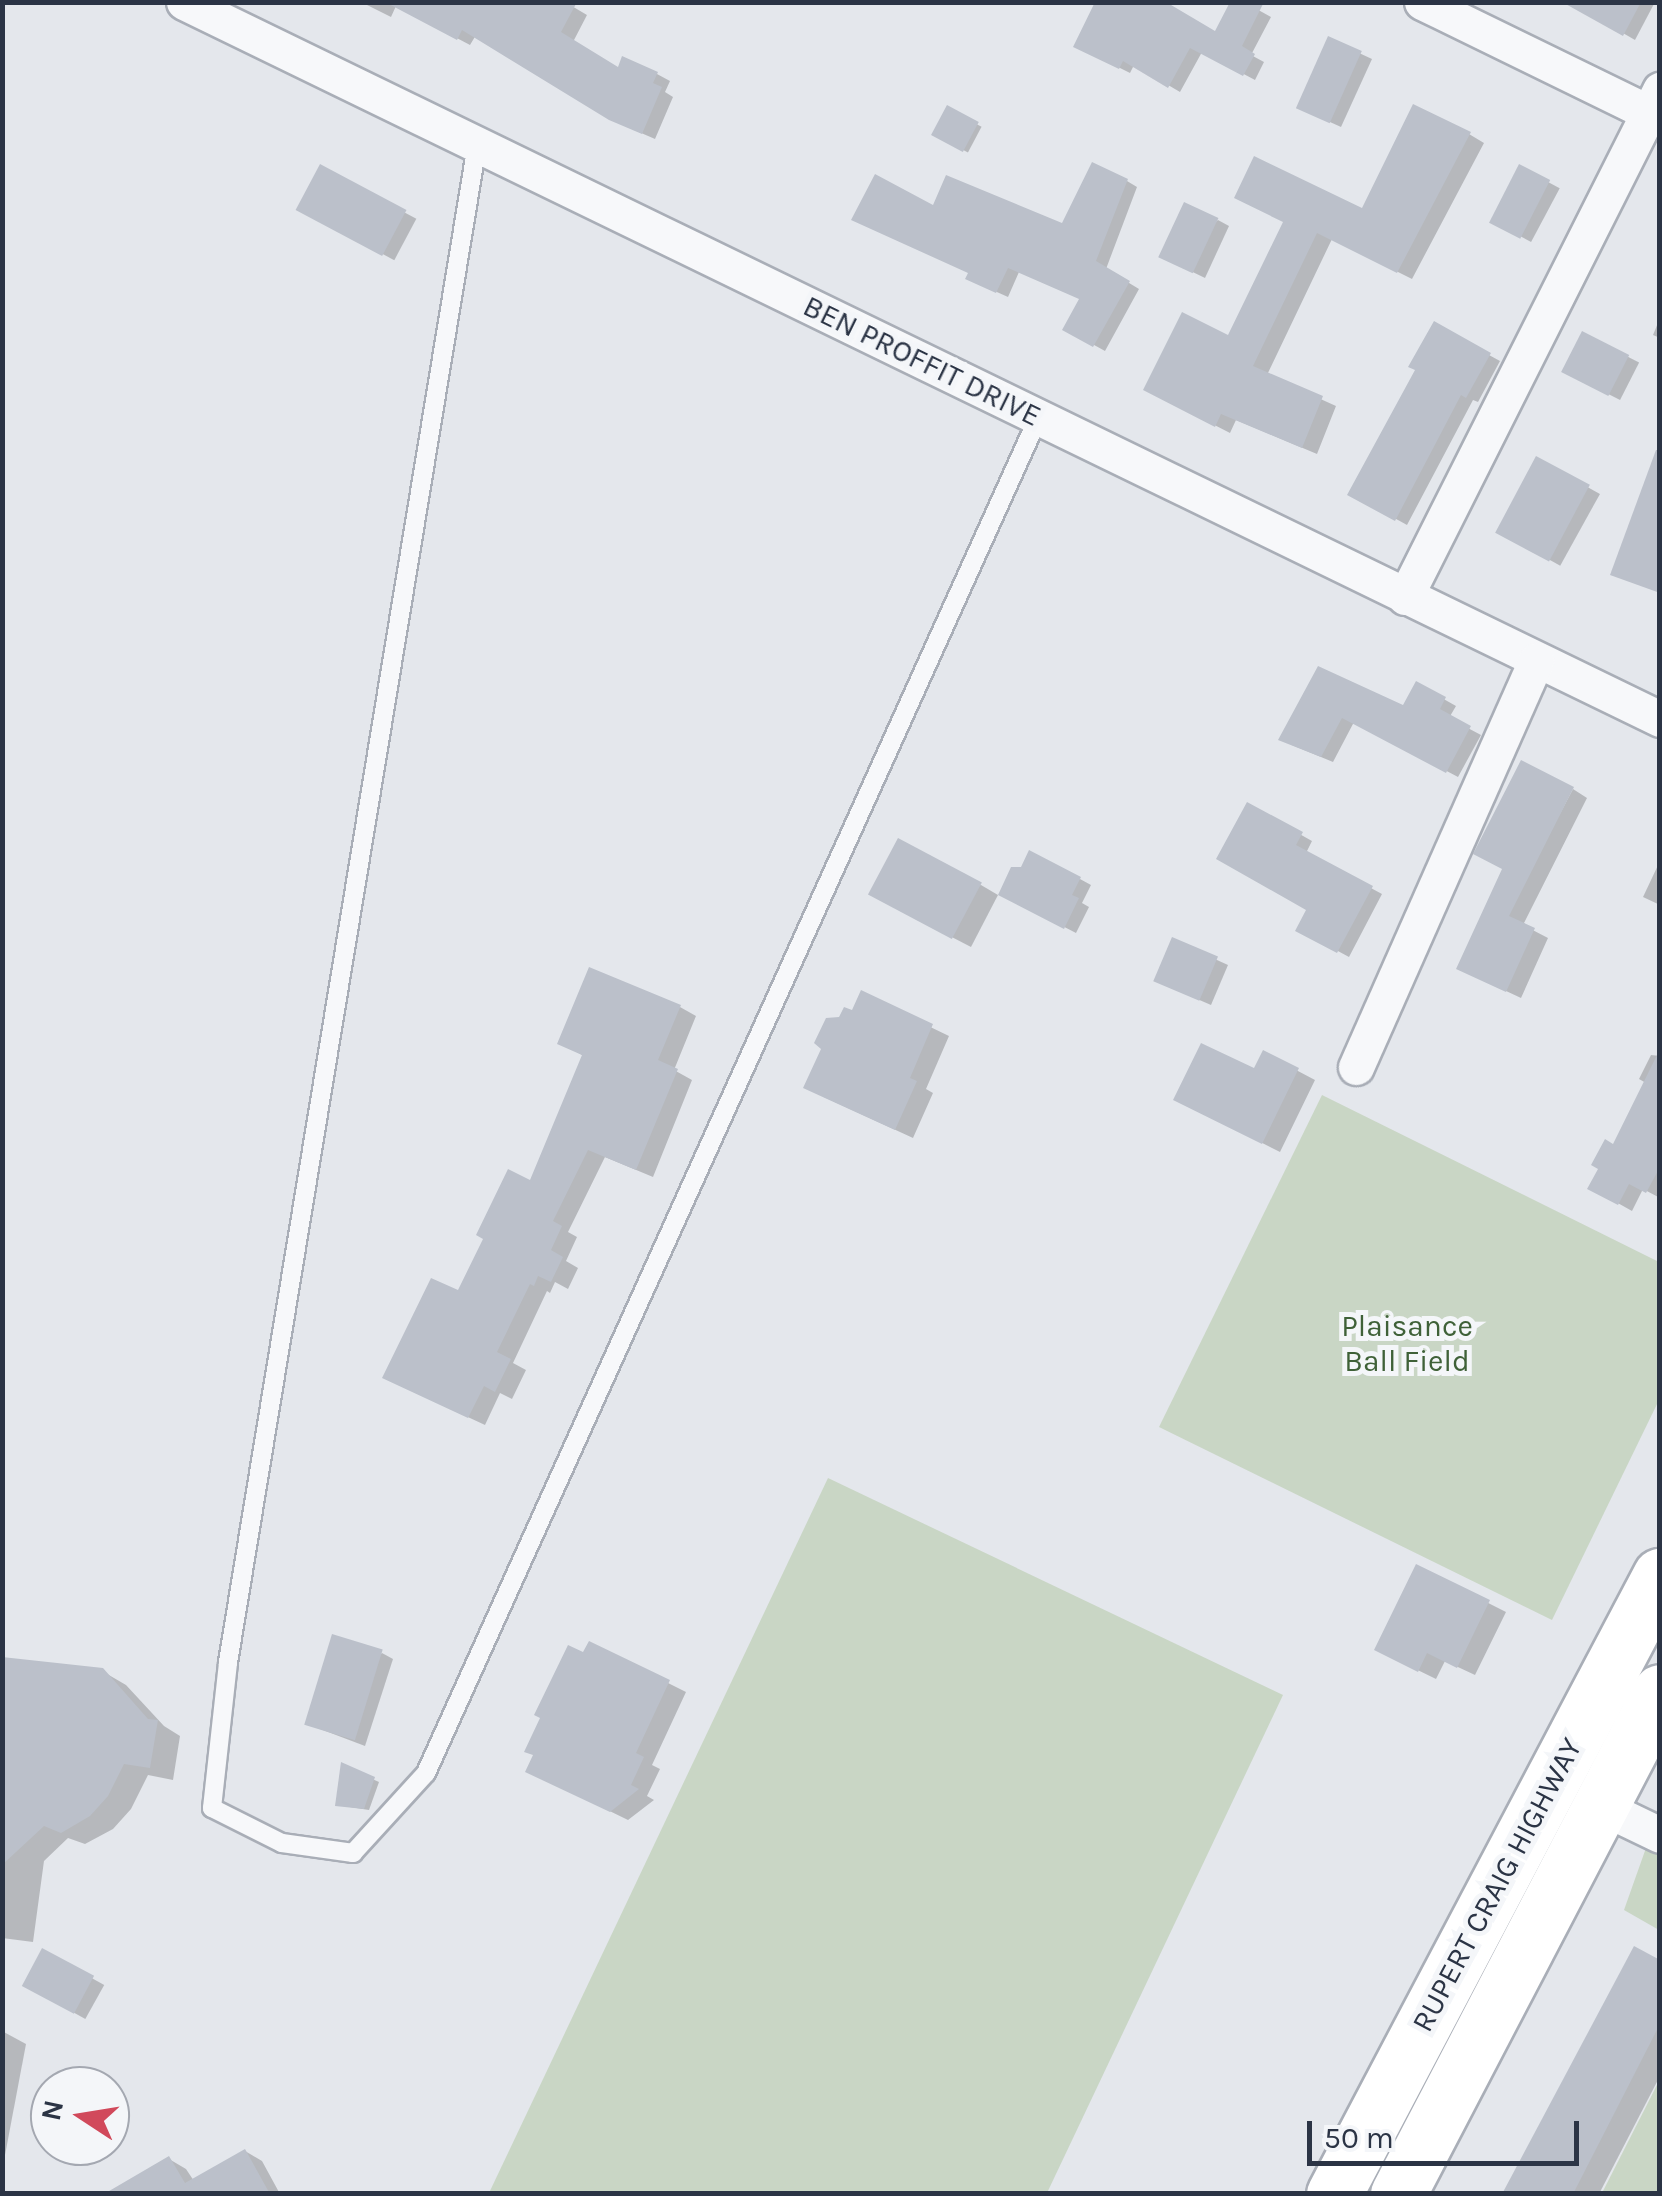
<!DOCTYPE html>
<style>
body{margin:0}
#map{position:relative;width:1662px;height:2196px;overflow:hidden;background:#e4e7ec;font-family:Karla,sans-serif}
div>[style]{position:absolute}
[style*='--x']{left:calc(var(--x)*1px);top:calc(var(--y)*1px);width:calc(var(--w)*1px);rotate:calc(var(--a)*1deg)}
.green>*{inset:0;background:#c9d6c5}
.shadow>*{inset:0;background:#0003;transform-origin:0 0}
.building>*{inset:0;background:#bbc0ca;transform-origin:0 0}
.roads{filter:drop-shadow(2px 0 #a9aeb7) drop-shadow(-2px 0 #a9aeb7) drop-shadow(0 2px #a9aeb7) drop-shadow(0 -2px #a9aeb7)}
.service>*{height:18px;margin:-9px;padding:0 9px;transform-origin:9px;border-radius:9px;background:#f7f8fa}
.minor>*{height:35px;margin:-17.5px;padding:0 17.5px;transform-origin:17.5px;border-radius:17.5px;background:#f7f8fa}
.primary>*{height:55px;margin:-27.5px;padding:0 27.5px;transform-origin:27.5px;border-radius:27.5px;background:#fff}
span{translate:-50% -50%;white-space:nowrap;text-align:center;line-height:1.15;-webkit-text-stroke:10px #f4f6f9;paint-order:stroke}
.street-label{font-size:30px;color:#2b3445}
.park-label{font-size:30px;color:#3f6138}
.frame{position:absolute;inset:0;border:5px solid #2b3445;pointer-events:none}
.north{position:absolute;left:30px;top:2066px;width:100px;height:100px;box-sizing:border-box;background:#f4f6f9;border:2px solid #a4a8b1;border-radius:50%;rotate:282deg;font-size:28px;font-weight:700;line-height:40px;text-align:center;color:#2b3445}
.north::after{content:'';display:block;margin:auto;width:35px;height:45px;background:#d1495b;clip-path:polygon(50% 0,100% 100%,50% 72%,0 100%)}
.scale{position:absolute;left:1307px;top:2121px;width:272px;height:45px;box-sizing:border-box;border:5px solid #2b3445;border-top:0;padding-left:12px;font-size:30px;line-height:35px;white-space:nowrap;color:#2b3445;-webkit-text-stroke:8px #f4f6f9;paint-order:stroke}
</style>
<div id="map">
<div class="green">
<div style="clip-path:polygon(1322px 1095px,1659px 1262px,1659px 1400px,1552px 1620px,1159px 1427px)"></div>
<div style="clip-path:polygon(828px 1478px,1283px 1695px,1047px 2193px,489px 2193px)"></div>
<div style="clip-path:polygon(1652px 1831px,1659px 1835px,1659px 1930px,1624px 1910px)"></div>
<div style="clip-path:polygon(1659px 2081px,1659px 2193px,1602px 2193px)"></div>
</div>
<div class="shadow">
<div style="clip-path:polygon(361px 2px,565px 2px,587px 15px,573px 42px,619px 70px,624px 60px,657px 74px,670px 81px,665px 92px,673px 97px,655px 139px,625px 126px,476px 35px,470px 45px,396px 6px,391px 17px)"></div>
<div style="clip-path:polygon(1244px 2px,1271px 17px,1251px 55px,1264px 62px,1255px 80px,1202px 52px,1180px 92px,1134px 65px,1130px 73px,1088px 52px,1216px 35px)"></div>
<div style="clip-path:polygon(1569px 2px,1655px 2px,1635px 40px)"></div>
<div style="clip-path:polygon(1329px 39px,1372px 59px,1341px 127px,1310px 113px)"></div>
<div style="left:948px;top:109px;width:38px;height:29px;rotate:28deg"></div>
<div style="clip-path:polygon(1469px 134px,1484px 143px,1412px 279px,1332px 239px,1267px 375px,1336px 406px,1317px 454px,1236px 420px,1230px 433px,1160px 397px,1229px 339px,1286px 222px,1363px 212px)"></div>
<div style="left:1520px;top:167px;width:45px;height:61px;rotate:28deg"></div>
<div style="left:321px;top:168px;width:108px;height:47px;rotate:28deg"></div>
<div style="clip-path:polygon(1127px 181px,1137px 187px,1106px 269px,1139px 289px,1105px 351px,1065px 329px,1081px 299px,1019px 272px,1008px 297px,979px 284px,934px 209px,1063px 226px)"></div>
<div style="clip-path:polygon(1218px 220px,1229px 226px,1205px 278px,1172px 262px)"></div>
<div style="clip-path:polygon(1660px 318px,1660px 338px,1653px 335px)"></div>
<div style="clip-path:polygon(1434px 325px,1500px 361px,1478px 402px,1473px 400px,1407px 525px,1351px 494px,1418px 370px)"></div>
<div style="left:1583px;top:334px;width:63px;height:42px;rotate:27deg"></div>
<div style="left:1537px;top:459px;width:72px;height:82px;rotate:29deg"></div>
<div style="clip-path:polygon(1319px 669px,1404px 708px,1417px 684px,1456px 706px,1449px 718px,1481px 735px,1458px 777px,1354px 722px,1333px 762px,1292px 745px)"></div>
<div style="clip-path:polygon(1573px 789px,1587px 798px,1523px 925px,1548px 938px,1521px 998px,1474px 976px)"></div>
<div style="clip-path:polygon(1248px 805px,1312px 841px,1306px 853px,1382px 894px,1349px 957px,1299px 930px,1310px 909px)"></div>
<div style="clip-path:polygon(1660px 861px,1660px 905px,1643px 897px)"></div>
<div style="clip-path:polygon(1080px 879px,1091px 885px,1082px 903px,1089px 907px,1076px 933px,1012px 900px)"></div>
<div style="clip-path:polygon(981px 885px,998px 895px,971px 947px,888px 904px)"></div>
<div style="clip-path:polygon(1173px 940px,1228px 965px,1211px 1005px,1167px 986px)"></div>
<div style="clip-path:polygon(862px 994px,949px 1036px,926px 1089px,933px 1093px,913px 1138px,824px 1097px,840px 1020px,853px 1013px)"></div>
<div style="clip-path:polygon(680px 1007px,696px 1016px,674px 1070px,692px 1080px,653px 1177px,605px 1157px,568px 1232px,577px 1237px,566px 1261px,578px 1268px,568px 1289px,555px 1282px,550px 1293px,547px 1291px,513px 1363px,526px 1370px,512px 1399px,500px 1393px,485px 1425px,401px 1386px,531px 1183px,584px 1056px,560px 1043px)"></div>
<div style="clip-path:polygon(1264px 1053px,1315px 1080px,1280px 1152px,1190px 1106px,1255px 1071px)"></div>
<div style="clip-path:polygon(1651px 1055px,1660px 1056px,1660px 1198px,1643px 1189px,1632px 1211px,1591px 1188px,1646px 1083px,1639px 1079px)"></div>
<div style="clip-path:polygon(1417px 1567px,1506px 1612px,1475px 1675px,1445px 1661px,1436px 1679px,1395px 1659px)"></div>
<div style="clip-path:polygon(590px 1644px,686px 1692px,652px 1765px,660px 1769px,647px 1796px,654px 1800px,628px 1820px,546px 1780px,536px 1756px,543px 1718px)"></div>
<div style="clip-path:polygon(382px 1653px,393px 1659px,365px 1746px,307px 1724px)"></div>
<div style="clip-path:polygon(2px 1659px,102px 1671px,126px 1685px,164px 1726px,180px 1736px,173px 1780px,148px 1775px,131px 1809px,113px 1829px,85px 1844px,68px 1838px,44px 1861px,33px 1942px,2px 1938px)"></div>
<div style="clip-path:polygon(343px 1766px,379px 1782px,369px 1810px,337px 1805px)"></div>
<div style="left:43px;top:1951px;width:70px;height:39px;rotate:29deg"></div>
<div style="clip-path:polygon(1660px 1963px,1660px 2076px,1599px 2194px,1506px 2194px)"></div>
<div style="clip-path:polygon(2px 2031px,26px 2044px,2px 2171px)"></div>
<div style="clip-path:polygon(245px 2151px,262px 2161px,280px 2194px,145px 2194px,169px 2159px,186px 2169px,194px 2181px)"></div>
</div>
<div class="building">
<div style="clip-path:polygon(385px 2px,577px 2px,561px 32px,618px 67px,622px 56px,658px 72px,653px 83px,662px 87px,642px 134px,609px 120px,462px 30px,457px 40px)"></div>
<div style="clip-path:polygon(1095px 2px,1166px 2px,1215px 31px,1230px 2px,1264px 2px,1242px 46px,1255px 54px,1243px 76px,1190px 48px,1168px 88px,1123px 61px,1119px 69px,1073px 47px)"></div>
<div style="clip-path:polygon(1562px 2px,1641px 2px,1623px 36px)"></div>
<div style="left:1328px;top:36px;width:37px;height:79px;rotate:24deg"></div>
<div style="clip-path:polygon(1413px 104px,1471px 132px,1397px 273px,1317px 233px,1253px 366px,1323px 396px,1302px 448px,1221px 414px,1215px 427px,1143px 390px,1182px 312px,1228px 335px,1283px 222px,1234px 198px,1254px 156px,1362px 208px)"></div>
<div style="left:947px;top:105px;width:36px;height:34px;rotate:28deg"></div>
<div style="clip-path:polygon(1092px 162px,1128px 179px,1096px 261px,1130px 281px,1093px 347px,1062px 330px,1079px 299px,1008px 268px,996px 293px,965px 279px,968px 273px,851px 220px,875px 174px,933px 205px,946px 175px,1062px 223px)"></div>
<div style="left:320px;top:164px;width:98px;height:52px;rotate:28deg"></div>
<div style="left:1519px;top:164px;width:35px;height:66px;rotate:27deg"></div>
<div style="left:1184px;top:202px;width:38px;height:61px;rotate:25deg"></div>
<div style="clip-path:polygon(1434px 321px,1491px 353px,1466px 398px,1461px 395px,1395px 521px,1347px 495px,1415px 370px,1408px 367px)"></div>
<div style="left:1582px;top:331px;width:53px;height:46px;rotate:27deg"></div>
<div style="clip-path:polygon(1656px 450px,1660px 450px,1660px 593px,1610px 575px)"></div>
<div style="left:1536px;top:456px;width:61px;height:87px;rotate:28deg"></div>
<div style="clip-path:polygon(1318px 666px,1403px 705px,1416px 681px,1446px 697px,1440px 709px,1471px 726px,1446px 773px,1342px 718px,1321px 757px,1278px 740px)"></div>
<div style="clip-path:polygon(1521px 760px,1574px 787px,1509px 916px,1535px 928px,1506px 992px,1456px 969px,1502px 869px,1473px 854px)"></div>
<div style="clip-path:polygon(1247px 802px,1303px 832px,1296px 845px,1373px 886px,1337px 953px,1295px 931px,1306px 910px,1216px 859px)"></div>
<div style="left:898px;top:838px;width:95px;height:64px;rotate:28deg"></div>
<div style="clip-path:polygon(1029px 850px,1081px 877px,1072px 895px,1079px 898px,1064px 929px,998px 895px,1011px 867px,1021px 867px)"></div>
<div style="left:1172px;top:937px;width:50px;height:48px;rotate:23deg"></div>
<div style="clip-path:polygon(589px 967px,681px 1005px,658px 1060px,678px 1069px,636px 1170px,588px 1150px,553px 1221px,562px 1226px,551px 1250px,563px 1257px,551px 1282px,538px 1276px,534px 1286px,530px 1284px,497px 1352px,511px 1359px,495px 1392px,484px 1386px,468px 1418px,382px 1378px,431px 1278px,458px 1290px,483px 1239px,476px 1235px,508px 1169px,530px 1180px,582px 1055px,557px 1044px)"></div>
<div style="clip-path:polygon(861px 990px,933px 1024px,910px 1078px,917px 1081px,895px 1130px,803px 1088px,821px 1049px,814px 1043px,826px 1018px,839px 1017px,844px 1007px,852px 1010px)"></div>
<div style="clip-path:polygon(1201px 1043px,1254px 1068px,1263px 1050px,1299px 1068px,1262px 1144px,1173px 1100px)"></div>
<div style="clip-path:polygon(1660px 1049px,1660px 1167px,1646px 1193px,1629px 1184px,1618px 1205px,1587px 1189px,1598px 1169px,1591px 1165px,1605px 1139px,1613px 1144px)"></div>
<div style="clip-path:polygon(1416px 1564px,1490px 1600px,1457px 1668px,1427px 1653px,1418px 1672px,1374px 1650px)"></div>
<div style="left:332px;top:1634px;width:53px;height:95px;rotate:17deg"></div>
<div style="clip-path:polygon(589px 1641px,670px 1680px,636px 1753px,644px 1757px,631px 1785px,639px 1789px,610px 1812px,525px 1772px,533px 1755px,524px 1752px,540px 1718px,534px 1715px,568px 1645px,583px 1652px)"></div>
<div style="clip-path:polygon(2px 1657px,103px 1668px,148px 1719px,158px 1720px,150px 1768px,124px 1764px,108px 1796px,90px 1816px,61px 1833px,44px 1826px,2px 1865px)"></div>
<div style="clip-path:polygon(341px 1762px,375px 1777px,364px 1809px,335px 1806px)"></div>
<div style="clip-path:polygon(1634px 1946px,1660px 1960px,1660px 2024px,1573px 2194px,1502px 2194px)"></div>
<div style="left:42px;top:1948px;width:59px;height:43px;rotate:28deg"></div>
<div style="clip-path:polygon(245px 2149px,270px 2194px,104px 2194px,169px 2156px,185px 2183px)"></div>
</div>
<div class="roads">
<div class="service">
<div style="--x:477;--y:145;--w:1538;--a:99.32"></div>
<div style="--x:228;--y:1663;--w:146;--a:96.3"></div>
<div style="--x:212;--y:1808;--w:78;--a:26.6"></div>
<div style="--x:282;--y:1843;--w:72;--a:8"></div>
<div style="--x:353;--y:1853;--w:108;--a:-47.6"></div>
<div style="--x:426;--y:1773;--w:1487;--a:-65.69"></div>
</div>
<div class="minor">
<div style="--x:184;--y:2;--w:1641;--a:25.91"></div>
<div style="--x:1422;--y:2;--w:265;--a:26"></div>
<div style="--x:1405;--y:597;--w:568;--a:-63.3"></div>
<div style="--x:1356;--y:1067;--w:445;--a:-66.1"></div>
<div style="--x:1602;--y:1807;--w:64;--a:25.8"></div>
</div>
<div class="primary">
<div style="--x:1334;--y:2194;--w:699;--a:-62.19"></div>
<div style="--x:1398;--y:2194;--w:566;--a:-62.44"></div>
</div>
</div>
<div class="street-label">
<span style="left:922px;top:361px;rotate:26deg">BEN PROFFIT DRIVE</span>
<span style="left:1497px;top:1885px;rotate:-62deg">RUPERT CRAIG HIGHWAY</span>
</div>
<div class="park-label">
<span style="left:1407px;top:1343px">Plaisance<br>Ball Field</span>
</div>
<div class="frame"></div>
<div class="north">N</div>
<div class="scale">50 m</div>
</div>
